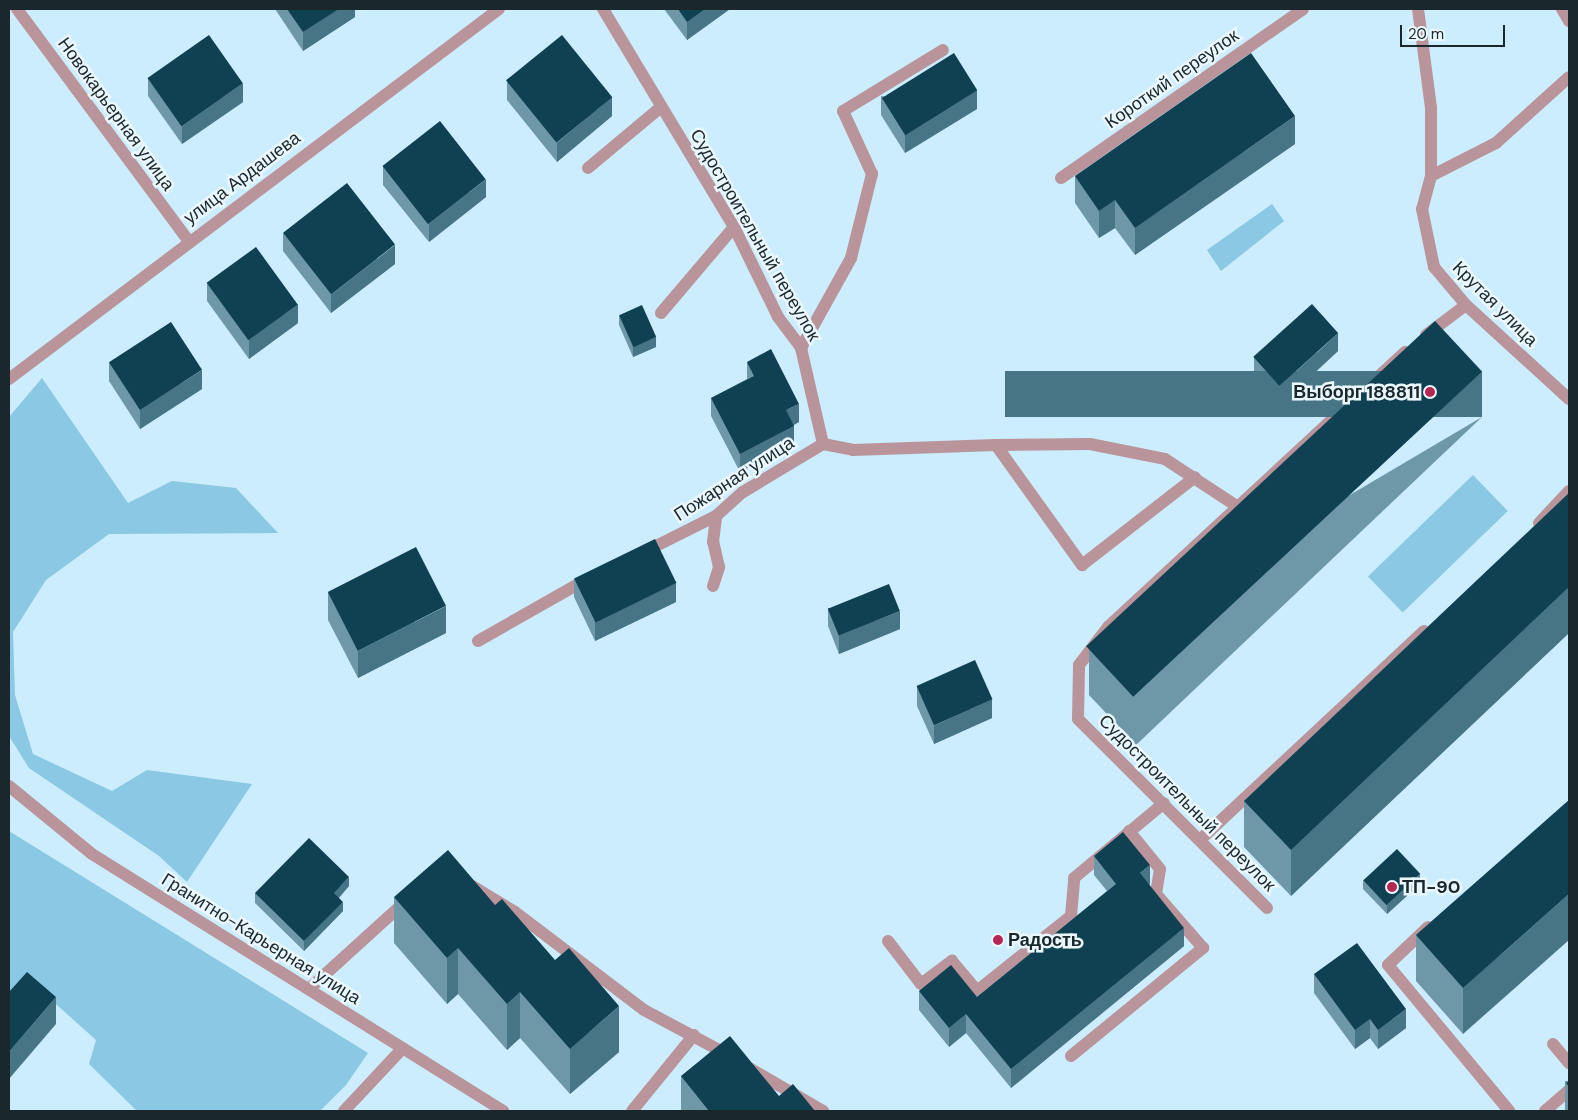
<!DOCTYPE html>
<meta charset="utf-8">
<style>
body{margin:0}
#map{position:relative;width:1578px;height:1120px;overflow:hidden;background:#cbedfd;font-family:"DM Sans",sans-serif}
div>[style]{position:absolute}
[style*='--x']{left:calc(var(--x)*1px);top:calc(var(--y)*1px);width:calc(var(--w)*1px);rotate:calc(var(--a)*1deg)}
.green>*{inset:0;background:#8ac8e3;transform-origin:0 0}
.minor>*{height:12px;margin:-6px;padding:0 6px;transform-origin:6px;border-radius:6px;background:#b9949a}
.wall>*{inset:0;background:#6e97a8;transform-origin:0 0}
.shaded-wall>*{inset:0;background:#487586;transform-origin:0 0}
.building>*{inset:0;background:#104153;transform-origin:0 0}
.dots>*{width:14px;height:14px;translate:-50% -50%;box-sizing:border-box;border:2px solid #eaf7fd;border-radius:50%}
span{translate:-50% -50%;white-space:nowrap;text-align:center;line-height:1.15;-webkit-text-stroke:5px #eaf7fd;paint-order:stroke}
.street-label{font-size:18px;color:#1a272c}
.poi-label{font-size:18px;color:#1a272c;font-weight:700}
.right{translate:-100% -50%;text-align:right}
.left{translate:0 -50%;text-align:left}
.frame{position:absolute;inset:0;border:10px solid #1a272c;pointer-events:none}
.scale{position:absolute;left:1400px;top:25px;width:105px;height:22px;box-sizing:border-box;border:2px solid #1a272c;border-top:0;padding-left:6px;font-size:15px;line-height:18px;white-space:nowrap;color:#1a272c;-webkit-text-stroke:4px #eaf7fd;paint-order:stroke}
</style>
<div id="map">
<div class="green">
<div style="clip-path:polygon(1272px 204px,1284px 221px,1221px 271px,1207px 250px)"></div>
<div style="clip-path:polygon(42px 378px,128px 503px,172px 481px,236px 488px,278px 533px,109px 534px,46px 580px,13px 632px,15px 695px,33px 754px,112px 791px,147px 770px,252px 784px,187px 882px,159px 856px,29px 768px,9px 736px,9px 417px)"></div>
<div style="left:1473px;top:475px;width:50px;height:146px;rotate:46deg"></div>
<div style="clip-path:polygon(9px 831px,368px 1053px,346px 1085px,320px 1111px,137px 1111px,89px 1064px,96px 1040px,39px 989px,9px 1019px)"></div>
</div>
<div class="minor">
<div style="--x:17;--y:9;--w:287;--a:53.5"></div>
<div style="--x:603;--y:9;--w:254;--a:59"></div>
<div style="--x:734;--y:227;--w:100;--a:63.9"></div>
<div style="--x:778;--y:317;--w:39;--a:53"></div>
<div style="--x:801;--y:348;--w:98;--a:77.1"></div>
<div style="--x:1418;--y:9;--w:100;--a:82.5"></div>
<div style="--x:1431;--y:108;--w:68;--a:90"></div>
<div style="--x:1431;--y:176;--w:34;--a:105"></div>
<div style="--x:1422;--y:209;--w:59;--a:78.3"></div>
<div style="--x:1434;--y:267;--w:50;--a:49.9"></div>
<div style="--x:1466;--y:305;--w:139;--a:42.4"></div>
<div style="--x:1562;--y:9;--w:14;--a:60"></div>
<div style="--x:588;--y:168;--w:95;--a:-39.9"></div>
<div style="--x:1431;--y:176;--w:73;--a:-26.9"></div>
<div style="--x:1496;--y:143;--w:98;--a:-42.1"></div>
<div style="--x:1061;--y:178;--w:295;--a:-34.9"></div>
<div style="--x:661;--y:313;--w:113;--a:-49.7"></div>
<div style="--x:1426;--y:335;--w:50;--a:-36.9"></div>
<div style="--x:801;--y:348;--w:103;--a:-60.9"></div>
<div style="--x:851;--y:258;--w:87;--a:-76"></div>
<div style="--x:872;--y:174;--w:69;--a:-114.7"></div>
<div style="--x:843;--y:111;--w:117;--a:-31.4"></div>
<div style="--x:9;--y:379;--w:614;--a:-37.06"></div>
<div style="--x:823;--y:444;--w:31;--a:11"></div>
<div style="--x:853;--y:450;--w:143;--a:-2"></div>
<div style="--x:996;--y:445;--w:148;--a:54.4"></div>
<div style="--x:1082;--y:565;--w:143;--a:-37.9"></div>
<div style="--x:996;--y:445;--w:94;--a:-0.6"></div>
<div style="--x:1090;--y:444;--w:76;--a:11.3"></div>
<div style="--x:1165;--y:459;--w:87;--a:33.3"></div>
<div style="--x:1539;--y:523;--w:44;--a:-46.8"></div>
<div style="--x:644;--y:552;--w:80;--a:-26.6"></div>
<div style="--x:716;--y:516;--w:36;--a:-42"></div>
<div style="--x:743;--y:492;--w:93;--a:-31"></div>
<div style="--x:713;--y:586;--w:20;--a:-72"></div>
<div style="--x:719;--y:567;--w:26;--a:-103"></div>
<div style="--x:713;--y:542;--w:26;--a:-83"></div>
<div style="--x:478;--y:641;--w:125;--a:-29.6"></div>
<div style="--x:9;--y:786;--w:107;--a:39.3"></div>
<div style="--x:92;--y:854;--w:485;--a:32"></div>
<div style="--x:1201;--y:839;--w:305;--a:-43"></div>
<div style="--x:472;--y:886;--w:50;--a:31.2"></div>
<div style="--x:515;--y:912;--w:162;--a:37.2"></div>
<div style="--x:644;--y:1010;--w:98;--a:28.1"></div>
<div style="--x:1267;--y:908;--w:267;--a:-135"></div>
<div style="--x:1078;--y:719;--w:54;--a:-88.9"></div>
<div style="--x:1079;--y:665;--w:48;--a:-52.7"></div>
<div style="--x:1108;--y:627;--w:405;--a:-42.8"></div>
<div style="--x:1428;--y:927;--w:55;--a:136.5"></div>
<div style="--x:1388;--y:965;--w:190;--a:50.3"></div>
<div style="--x:888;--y:941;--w:54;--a:52.5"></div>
<div style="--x:921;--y:984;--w:39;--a:-37"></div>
<div style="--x:952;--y:961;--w:39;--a:50"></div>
<div style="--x:977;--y:991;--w:120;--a:-38.6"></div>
<div style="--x:1071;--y:916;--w:38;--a:-85"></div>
<div style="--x:1074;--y:878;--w:117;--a:-39.8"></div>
<div style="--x:310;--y:988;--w:130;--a:-42.2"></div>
<div style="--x:1553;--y:1044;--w:25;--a:50"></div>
<div style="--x:1071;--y:1056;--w:171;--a:-39.3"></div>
<div style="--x:1203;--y:948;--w:72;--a:-131"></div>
<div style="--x:1156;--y:894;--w:25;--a:-81"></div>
<div style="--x:1160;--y:869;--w:49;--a:-129.2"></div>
<div style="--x:749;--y:1068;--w:86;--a:30.2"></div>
<div style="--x:344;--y:1111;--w:86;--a:-46.9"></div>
<div style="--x:632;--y:1111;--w:98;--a:-50.8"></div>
<div style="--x:1545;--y:1111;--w:32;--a:-41"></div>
</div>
<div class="wall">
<div style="clip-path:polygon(275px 9px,355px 9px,355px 17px,303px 51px)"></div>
<div style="clip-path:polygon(664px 9px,730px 9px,687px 40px)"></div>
<div style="clip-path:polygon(148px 78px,243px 102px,182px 144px,148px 96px)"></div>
<div style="clip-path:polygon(507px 81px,612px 116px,557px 162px,507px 100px)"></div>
<div style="clip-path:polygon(881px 96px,977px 109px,905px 153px,881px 115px)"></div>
<div style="clip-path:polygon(1295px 144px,1135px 255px,1115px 228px,1099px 238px,1075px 203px,1075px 176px)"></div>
<div style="clip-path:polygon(383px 166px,486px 197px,429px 242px,383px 185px)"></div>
<div style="clip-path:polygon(283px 233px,395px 264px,331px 313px,283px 251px)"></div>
<div style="clip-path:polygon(207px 283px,298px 323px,249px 359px,207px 301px)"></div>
<div style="clip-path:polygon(619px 315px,656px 347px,633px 357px,619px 325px)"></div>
<div style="clip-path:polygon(1338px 351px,1281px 404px,1254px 376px,1254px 357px)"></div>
<div style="clip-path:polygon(747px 362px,799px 422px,794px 425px,794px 444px,740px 472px,711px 416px,711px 398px,747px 379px)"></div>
<div style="clip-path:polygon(109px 363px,202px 389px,140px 429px,109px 381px)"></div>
<div style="clip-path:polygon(1482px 417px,1136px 745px,1089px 695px,1089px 649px)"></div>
<div style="clip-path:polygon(1569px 493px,1569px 633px,1291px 896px,1244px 847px,1244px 801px)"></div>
<div style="clip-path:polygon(574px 579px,676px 602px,595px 641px,574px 597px)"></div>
<div style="clip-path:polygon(328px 593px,446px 633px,358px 678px,328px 620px)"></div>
<div style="clip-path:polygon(828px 608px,900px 629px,839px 654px,828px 626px)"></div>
<div style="clip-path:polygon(917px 687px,992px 718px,934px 744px,917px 706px)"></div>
<div style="clip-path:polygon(1569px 800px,1463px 1034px,1416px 981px,1416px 935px)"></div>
<div style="clip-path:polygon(1094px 856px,1150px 884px,1149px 885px,1184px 946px,1011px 1088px,966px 1033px,949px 1047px,919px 1010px,919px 991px,977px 997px,1107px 891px,1094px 875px)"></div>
<div style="clip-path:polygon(1363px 880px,1420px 884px,1387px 914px,1363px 889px)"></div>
<div style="clip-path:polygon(349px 886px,339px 898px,343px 911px,304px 951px,255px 903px,255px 893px)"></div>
<div style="clip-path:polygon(394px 897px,619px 1052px,570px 1094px,520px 1038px,507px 1050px,458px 994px,447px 1004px,394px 943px)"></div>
<div style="clip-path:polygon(1314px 974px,1406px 1028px,1378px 1049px,1370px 1038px,1355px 1049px,1314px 993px)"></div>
<div style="clip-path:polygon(681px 1076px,779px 1096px,815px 1111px,681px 1111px)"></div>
<div style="left:1569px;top:1081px;width:30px;height:4px;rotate:90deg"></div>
</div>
<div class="shaded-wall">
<div style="clip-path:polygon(339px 9px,355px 9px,355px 17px,303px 51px,303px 32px)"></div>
<div style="clip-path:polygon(705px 9px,730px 9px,687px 40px,687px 22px)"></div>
<div style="clip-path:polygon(243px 83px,243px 102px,182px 144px,182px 126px)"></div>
<div style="clip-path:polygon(977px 90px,977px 109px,905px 153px,905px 134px)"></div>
<div style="clip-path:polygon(612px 97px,612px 116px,557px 162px,557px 143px)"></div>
<div style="clip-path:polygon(1295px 116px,1295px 144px,1135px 255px,1135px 228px)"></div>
<div style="clip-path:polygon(486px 179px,486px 197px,429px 242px,429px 224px)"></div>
<div style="clip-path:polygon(1115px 200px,1115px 228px,1099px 238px,1099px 211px)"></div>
<div style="clip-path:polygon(395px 245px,395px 264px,331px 313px,331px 295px)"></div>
<div style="clip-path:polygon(298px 304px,298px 323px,249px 359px,249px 340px)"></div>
<div style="clip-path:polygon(1338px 333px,1338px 351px,1281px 404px,1281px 386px)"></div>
<div style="clip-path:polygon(656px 337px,656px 347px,633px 357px,633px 347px)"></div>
<div style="clip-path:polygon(202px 370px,202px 389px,140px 429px,140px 410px)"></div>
<div style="left:1482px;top:371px;width:46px;height:477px;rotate:90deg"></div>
<div style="clip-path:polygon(799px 404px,799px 422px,786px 429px,786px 410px)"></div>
<div style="clip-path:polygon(794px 426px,794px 444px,740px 472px,740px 454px)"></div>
<div style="clip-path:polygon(676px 583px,676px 602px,595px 641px,595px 622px)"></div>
<div style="clip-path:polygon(1569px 587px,1569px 633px,1291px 896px,1291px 850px)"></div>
<div style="clip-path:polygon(446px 606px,446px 633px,358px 678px,358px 651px)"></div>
<div style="clip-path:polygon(900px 611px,900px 629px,839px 654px,839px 635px)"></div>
<div style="clip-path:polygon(992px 699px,992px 718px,934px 744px,934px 726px)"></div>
<div style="clip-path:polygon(1150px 865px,1150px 884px,1140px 892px,1140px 873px)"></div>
<div style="clip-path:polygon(1420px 874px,1420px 884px,1387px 914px,1387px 905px)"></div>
<div style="clip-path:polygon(349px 877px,349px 886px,334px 903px,334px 893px)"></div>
<div style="clip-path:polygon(1569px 894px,1569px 940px,1463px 1034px,1463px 988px)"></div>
<div style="clip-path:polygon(343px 902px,343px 911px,304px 951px,304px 941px)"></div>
<div style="clip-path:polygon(1184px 928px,1184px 946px,1011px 1088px,1011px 1069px)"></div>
<div style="clip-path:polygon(458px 948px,458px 994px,447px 1004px,447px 958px)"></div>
<div style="clip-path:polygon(520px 992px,520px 1038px,507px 1050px,507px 1004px)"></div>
<div style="clip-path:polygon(56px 997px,56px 1024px,9px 1079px,9px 1052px)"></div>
<div style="clip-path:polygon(619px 1006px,619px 1052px,570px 1094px,570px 1049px)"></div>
<div style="clip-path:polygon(1406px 1009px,1406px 1028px,1378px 1049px,1378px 1030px)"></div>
<div style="clip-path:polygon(966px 1014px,966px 1033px,949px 1047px,949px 1028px)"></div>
<div style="clip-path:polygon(1370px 1019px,1370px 1038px,1355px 1049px,1355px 1030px)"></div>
</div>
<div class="building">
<div style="clip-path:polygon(287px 9px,339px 9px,303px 32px)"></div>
<div style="clip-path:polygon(678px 9px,705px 9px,687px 22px)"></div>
<div style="left:209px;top:35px;width:59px;height:75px;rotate:55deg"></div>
<div style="left:562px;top:35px;width:80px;height:72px;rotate:51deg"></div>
<div style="left:954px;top:53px;width:44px;height:85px;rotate:58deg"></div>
<div style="clip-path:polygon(1251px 53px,1295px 116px,1135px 228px,1115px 200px,1099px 211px,1075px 176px)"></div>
<div style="left:440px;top:121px;width:74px;height:73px;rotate:52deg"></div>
<div style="left:347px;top:183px;width:78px;height:81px;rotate:52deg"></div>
<div style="left:256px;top:247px;width:71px;height:61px;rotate:54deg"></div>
<div style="left:1312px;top:304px;width:39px;height:79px;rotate:48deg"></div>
<div style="left:642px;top:305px;width:35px;height:25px;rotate:66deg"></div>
<div style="left:1435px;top:321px;width:69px;height:477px;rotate:47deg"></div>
<div style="left:171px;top:322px;width:57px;height:74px;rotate:57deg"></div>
<div style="clip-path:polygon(771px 349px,799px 404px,786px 410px,794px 426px,740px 454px,711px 398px,754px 376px,747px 362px)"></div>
<div style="clip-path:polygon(1569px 493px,1569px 587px,1291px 850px,1244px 801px)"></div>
<div style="left:655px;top:539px;width:49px;height:90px;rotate:64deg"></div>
<div style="left:416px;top:547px;width:66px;height:99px;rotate:63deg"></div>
<div style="left:889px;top:584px;width:29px;height:66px;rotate:68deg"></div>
<div style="left:975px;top:660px;width:43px;height:64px;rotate:66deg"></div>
<div style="clip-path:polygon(1569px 800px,1569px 894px,1463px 988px,1416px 935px)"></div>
<div style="clip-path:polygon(1123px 832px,1150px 865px,1140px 873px,1184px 928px,1011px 1069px,966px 1014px,949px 1028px,919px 991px,951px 965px,977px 997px,1116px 884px,1094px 856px)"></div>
<div style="clip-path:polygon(309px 838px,349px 877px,334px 893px,343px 902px,304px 941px,255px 893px)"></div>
<div style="left:1397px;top:849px;width:34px;height:46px;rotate:47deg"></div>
<div style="clip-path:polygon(448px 850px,495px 905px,502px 899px,555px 960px,569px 948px,619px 1006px,570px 1049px,520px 992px,507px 1004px,458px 948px,447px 958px,394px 897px)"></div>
<div style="clip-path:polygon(1357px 943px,1406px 1009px,1378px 1030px,1370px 1019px,1355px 1030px,1314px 974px)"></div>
<div style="clip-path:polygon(27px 972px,56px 997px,9px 1052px,9px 992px)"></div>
<div style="clip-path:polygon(730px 1036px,779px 1096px,793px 1084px,815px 1111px,709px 1111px,681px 1076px)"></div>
<div style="clip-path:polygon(1569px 1081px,1569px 1087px,1566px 1083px)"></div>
</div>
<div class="dots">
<div style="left:1430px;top:392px;background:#b62754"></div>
<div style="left:1392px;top:887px;background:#b62754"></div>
<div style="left:998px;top:940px;background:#b62754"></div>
</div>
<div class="street-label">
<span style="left:1172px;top:79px;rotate:-35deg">Короткий переулок</span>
<span style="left:116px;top:114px;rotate:54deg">Новокарьерная улица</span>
<span style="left:242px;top:178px;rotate:-37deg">улица Ардашева</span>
<span style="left:755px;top:235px;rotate:60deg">Судостроительный переулок</span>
<span style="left:1495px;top:304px;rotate:45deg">Крутая улица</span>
<span style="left:734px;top:479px;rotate:-33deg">Пожарная улица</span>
<span style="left:1187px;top:803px;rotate:45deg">Судостроительный переулок</span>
<span style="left:261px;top:939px;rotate:32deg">Гранитно-Карьерная улица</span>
</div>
<div class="poi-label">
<span class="right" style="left:1420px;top:392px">Выборг 188811</span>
<span class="left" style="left:1402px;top:887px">ТП-90</span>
<span class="left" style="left:1008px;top:940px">Радость</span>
</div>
<div class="frame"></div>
<div class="scale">20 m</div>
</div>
